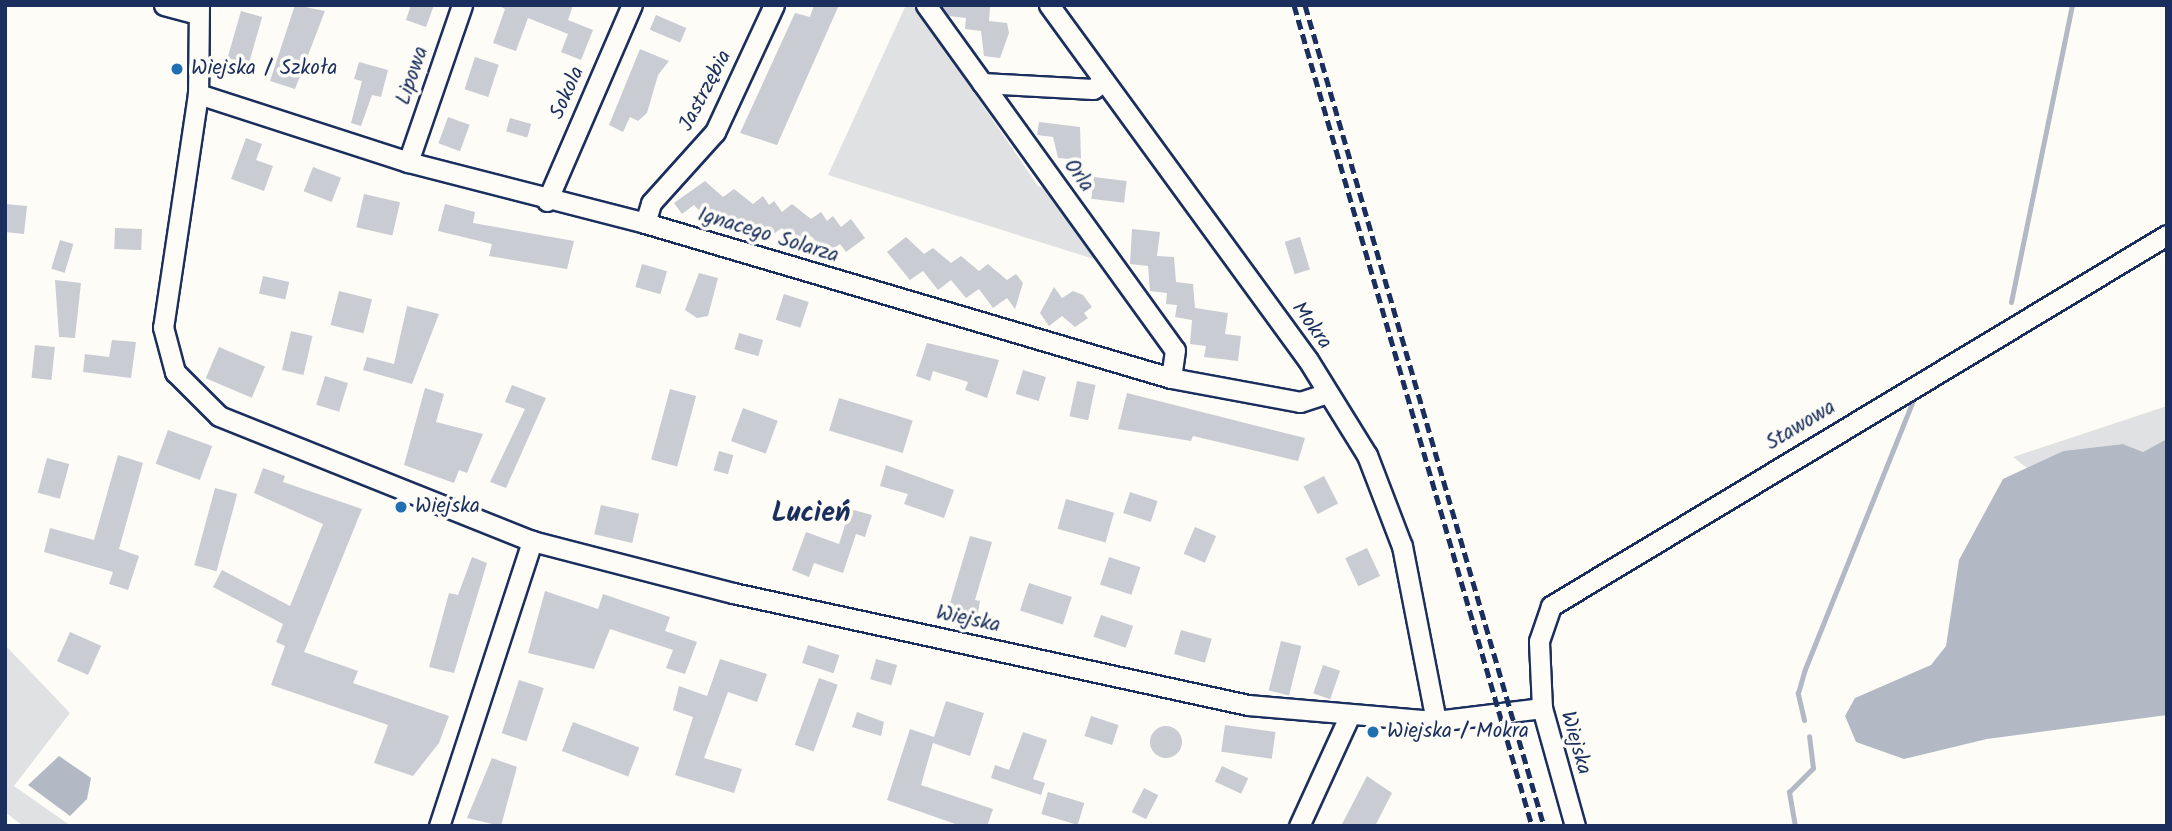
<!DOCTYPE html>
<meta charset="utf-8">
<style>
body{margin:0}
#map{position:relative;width:2172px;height:831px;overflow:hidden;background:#fdfcf7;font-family:Kalam,sans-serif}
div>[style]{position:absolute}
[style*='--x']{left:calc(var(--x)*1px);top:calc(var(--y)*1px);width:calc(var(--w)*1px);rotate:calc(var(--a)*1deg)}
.green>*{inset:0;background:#e0e1e3}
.water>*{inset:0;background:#b3b8c5}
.stream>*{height:5px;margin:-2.5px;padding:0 2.5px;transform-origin:2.5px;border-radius:2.5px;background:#b3b8c5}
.building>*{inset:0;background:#c9ccd3;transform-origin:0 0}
.round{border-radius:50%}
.roads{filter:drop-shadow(2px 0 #1b2f5e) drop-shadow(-2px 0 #1b2f5e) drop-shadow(0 2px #1b2f5e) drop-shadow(0 -2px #1b2f5e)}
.minor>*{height:19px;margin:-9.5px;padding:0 9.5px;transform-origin:9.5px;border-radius:9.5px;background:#fdfcf7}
.rail>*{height:5px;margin-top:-2.5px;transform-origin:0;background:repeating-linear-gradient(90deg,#1b2f5e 0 10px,transparent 0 15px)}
.dots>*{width:19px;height:19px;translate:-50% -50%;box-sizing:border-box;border:4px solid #fdfcf7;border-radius:50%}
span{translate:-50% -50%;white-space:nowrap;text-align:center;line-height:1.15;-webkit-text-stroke:7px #fdfcf7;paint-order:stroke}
.poi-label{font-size:21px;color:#1b2f5e}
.left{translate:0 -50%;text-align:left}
.street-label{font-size:21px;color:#1b2f5e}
.district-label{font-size:28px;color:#1b2f5e;font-weight:700}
.frame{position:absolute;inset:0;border:7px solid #1b2f5e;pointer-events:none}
</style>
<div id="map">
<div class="green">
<div style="clip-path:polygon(906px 5px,914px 5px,1038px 186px,1047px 189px,1100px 261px,828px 175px)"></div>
<div style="clip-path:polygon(2167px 406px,2167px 439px,2143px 452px,2123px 444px,2063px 451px,2027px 468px,2013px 457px)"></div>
<div style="clip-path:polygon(5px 645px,70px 713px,14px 786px,71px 826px,23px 826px,5px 812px)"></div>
</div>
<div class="water">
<div style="clip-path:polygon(2167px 439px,2167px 715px,1987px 739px,1904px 759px,1856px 742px,1845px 716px,1855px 698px,1931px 665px,1946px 646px,1959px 560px,2003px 479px,2063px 451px,2123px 444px,2143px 452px)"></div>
<div style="clip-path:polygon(59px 756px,91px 778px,87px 799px,70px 816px,28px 785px)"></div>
</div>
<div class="stream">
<div style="--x:2011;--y:302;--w:303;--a:-78.4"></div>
<div style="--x:1804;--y:720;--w:28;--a:-103"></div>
<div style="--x:1798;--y:693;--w:25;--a:-74"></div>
<div style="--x:1805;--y:669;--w:289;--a:-68.1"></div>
<div style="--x:1795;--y:826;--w:35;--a:-100"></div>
<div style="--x:1789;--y:792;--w:34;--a:-45"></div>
<div style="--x:1813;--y:768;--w:32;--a:-97"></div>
</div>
<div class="building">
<div style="clip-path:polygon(295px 5px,325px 11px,295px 89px,270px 81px)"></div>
<div style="clip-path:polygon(411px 5px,434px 5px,426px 27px,406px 20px)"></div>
<div style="clip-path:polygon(497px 5px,573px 5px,568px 20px,593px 30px,581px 60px,561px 52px,568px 34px,528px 18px,516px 51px,493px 43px,505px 9px)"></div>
<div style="clip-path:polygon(814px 5px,839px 5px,777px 145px,740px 133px,795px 13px,810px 17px)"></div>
<div style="clip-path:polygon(941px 5px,990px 7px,989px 21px,1007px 23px,1009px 33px,1000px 58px,984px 56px,981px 31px,965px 29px,966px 18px,949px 16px)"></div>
<div style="left:241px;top:11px;width:22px;height:49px;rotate:16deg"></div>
<div style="left:656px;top:15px;width:33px;height:16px;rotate:23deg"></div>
<div style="clip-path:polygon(640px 49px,669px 61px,658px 75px,647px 113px,638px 121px,630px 117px,623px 132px,609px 125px)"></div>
<div style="left:475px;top:57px;width:25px;height:34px;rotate:18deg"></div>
<div style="clip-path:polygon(359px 62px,388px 70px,381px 97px,372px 95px,361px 126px,351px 123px,362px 81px,354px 79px)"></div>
<div style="left:448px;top:117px;width:23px;height:28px;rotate:20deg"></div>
<div style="left:510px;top:118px;width:22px;height:14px;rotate:16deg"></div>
<div style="clip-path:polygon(1039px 122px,1080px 127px,1081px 160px,1058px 158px,1053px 137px,1037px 135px)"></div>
<div style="clip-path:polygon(246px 138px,262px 144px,256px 160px,273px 166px,264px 191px,231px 179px)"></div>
<div style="left:313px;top:167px;width:30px;height:26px;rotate:21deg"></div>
<div style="left:1094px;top:177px;width:33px;height:22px;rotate:7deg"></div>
<div style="clip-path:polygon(705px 181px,723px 197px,734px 189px,753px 204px,763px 196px,769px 205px,774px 201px,782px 212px,792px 204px,811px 219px,821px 212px,827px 221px,833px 216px,841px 227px,851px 219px,865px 238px,846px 252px,840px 244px,827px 253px,811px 236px,799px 245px,782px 228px,769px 237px,751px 221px,740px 230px,723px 213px,710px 222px,694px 205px,682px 214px,674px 203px)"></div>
<div style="left:364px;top:194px;width:37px;height:34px;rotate:13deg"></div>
<div style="clip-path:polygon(5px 204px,27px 206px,24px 234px,5px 232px)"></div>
<div style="clip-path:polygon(445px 204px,475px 212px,473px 223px,574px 241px,567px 269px,489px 256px,492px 244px,438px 231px)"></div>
<div style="left:115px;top:228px;width:27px;height:21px;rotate:2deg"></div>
<div style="clip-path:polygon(1132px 229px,1160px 232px,1157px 256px,1174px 257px,1176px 282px,1193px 284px,1195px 308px,1228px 313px,1225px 334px,1241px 336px,1238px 361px,1204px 357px,1206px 346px,1190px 344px,1192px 320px,1175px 317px,1177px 305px,1166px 304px,1167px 293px,1150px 291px,1148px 266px,1130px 264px)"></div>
<div style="clip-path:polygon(906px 237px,924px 254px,933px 248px,951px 263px,961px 256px,979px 271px,988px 264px,1007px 280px,1016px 274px,1023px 283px,1015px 309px,1007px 298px,993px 308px,979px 289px,966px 298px,951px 280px,938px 290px,923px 271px,910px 280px,887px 252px)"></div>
<div style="left:1300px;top:237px;width:34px;height:16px;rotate:73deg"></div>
<div style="left:60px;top:240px;width:14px;height:30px;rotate:17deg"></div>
<div style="left:642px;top:264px;width:26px;height:24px;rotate:16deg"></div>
<div style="clip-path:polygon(699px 273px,718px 278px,708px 316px,697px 318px,685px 310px)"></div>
<div style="left:263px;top:276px;width:27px;height:18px;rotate:13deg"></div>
<div style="clip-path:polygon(55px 280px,81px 283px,75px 338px,59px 337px)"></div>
<div style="clip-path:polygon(1054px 287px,1062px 298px,1073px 291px,1083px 295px,1092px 307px,1084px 313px,1088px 318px,1075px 327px,1062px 316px,1049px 326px,1040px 313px)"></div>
<div style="left:339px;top:291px;width:34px;height:35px;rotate:14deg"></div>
<div style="left:784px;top:294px;width:26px;height:27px;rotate:18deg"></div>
<div style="clip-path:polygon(407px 306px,439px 314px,412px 384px,363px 370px,367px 357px,394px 364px)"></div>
<div style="left:291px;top:331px;width:22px;height:40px;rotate:13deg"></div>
<div style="left:739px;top:333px;width:25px;height:17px;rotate:16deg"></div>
<div style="clip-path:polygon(112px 340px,136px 342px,131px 378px,83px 372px,85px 354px,109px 357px)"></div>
<div style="clip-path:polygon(927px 343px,999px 360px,987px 398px,965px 390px,968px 382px,933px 371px,930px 381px,916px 376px)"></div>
<div style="left:35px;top:345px;width:20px;height:33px;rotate:6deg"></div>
<div style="left:219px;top:347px;width:50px;height:34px;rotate:23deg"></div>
<div style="left:1023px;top:370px;width:24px;height:25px;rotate:17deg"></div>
<div style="left:325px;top:376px;width:24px;height:30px;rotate:17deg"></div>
<div style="left:1077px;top:381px;width:19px;height:36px;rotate:12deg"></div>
<div style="clip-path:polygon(512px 385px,546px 398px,506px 488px,490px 482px,525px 409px,505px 402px)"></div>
<div style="clip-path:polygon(425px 388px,444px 394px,436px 422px,483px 434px,467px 473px,459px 470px,454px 483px,404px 465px)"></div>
<div style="left:670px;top:389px;width:27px;height:73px;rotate:15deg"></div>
<div style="clip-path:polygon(1127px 393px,1305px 438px,1298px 461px,1193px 436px,1191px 441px,1118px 429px)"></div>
<div style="left:839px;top:398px;width:77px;height:34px;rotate:17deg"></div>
<div style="left:743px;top:408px;width:37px;height:35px;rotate:20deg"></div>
<div style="left:168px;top:430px;width:47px;height:36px;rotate:20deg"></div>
<div style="left:719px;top:451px;width:15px;height:20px;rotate:16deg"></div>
<div style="clip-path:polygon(118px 455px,143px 463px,119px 549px,139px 556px,128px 590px,109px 584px,113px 572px,44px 552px,50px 528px,94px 540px)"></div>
<div style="left:47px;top:458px;width:23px;height:36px;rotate:15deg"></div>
<div style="clip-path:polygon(886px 465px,954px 490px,944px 518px,904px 504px,908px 494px,880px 486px)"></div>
<div style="clip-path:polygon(263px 468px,285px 476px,283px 482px,362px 509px,304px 652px,358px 671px,353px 683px,449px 716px,439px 743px,413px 776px,374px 763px,388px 725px,271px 685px,285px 646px,276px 642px,283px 624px,213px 587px,222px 570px,290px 606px,323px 524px,254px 493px)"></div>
<div style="left:1324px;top:476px;width:31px;height:23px;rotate:63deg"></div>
<div style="left:215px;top:488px;width:23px;height:80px;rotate:15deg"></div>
<div style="left:1130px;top:492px;width:29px;height:22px;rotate:18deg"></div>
<div style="left:1066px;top:499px;width:50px;height:31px;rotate:16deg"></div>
<div style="left:601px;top:505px;width:39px;height:30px;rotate:13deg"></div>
<div style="clip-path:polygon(850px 509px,872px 515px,865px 537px,856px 534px,843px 573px,814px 563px,809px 577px,792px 570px,806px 532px,839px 544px)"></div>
<div style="left:1195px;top:527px;width:23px;height:29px;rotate:23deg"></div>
<div style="clip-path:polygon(970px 536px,992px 542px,975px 600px,980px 601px,977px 619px,947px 613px)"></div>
<div style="left:1367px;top:548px;width:31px;height:24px;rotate:65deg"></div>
<div style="clip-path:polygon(472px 557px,487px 563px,454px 673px,429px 667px,449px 593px,458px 595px)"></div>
<div style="left:1109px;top:557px;width:33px;height:29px;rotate:18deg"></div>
<div style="left:1029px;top:583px;width:45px;height:29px;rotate:18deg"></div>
<div style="clip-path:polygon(545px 591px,598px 609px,603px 594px,670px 617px,665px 631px,697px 642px,685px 674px,666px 668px,673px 650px,610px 629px,594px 669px,528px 653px)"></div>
<div style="left:1101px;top:615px;width:34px;height:23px;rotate:19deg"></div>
<div style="left:1181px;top:630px;width:32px;height:25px;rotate:16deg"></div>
<div style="left:70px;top:632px;width:34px;height:32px;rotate:24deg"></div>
<div style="left:1281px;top:641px;width:21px;height:51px;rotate:14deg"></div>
<div style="left:808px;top:645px;width:33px;height:19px;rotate:18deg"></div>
<div style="clip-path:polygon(720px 659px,767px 674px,757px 702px,728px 692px,704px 758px,742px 769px,734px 793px,675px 775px,693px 717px,673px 710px,679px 686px,707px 696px)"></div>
<div style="left:876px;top:659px;width:22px;height:21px;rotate:16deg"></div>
<div style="left:1323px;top:665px;width:18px;height:30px;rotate:19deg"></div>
<div style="left:819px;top:678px;width:20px;height:71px;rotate:20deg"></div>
<div style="left:519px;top:680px;width:26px;height:56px;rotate:18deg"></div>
<div style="clip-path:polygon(946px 701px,984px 713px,970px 756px,933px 743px,921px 785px,993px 809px,987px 826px,961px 826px,887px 800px,910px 729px,934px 737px)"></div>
<div style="clip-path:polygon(857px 712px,884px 722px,881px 736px,852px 727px)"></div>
<div style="left:1091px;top:716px;width:29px;height:21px;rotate:18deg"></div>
<div style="left:573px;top:722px;width:71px;height:31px;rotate:21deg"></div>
<div style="left:1225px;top:725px;width:51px;height:27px;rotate:8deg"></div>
<div class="round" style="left:1150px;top:726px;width:32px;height:32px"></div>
<div style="clip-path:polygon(1023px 732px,1047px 740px,1033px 779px,1045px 783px,1041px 795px,991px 778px,995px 765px,1009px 770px)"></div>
<div style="clip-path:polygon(492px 758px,517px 767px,501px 826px,467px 818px)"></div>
<div style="left:1222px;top:766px;width:29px;height:17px;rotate:25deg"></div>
<div style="clip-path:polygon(1367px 776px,1392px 793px,1375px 826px,1341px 826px)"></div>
<div style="left:1144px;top:788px;width:16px;height:27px;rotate:27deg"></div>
<div style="left:1048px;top:792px;width:38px;height:23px;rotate:17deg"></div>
</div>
<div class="roads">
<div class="minor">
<div style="--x:164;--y:5;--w:35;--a:15"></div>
<div style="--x:199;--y:5;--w:89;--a:90.6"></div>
<div style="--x:198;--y:94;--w:236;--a:98.5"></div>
<div style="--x:163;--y:327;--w:47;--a:75.1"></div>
<div style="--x:175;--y:372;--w:62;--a:45"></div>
<div style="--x:219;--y:416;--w:337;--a:21.8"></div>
<div style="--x:532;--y:541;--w:208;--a:14.5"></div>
<div style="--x:733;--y:593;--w:527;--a:12.27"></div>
<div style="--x:1248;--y:705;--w:189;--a:4.9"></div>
<div style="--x:1436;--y:721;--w:107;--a:-7"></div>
<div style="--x:926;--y:5;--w:425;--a:54.2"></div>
<div style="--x:1175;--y:350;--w:28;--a:98"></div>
<div style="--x:1049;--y:5;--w:439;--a:53.9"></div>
<div style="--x:1308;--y:360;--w:112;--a:58.2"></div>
<div style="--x:1367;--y:455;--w:97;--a:69"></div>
<div style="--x:1402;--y:546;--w:178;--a:79"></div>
<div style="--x:982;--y:83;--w:111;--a:3.1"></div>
<div style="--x:1093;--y:89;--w:13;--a:-39"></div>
<div style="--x:198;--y:94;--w:221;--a:17.9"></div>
<div style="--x:408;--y:162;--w:245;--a:14.4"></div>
<div style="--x:645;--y:223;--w:548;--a:16.42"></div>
<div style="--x:1171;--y:378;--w:131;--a:10.5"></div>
<div style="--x:1300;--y:402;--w:29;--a:-18"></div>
<div style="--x:408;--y:162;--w:166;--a:-71"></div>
<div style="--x:547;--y:201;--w:214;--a:-66.6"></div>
<div style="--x:645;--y:223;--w:21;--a:-73"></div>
<div style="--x:651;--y:203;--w:96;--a:-48"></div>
<div style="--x:715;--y:132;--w:140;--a:-65.1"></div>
<div style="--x:439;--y:826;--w:300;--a:-71.9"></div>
<div style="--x:1299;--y:826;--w:120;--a:-65.4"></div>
<div style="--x:1575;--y:826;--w:123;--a:-105.6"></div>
<div style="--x:1542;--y:708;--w:67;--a:-92.6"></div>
<div style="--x:1539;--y:641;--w:37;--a:-71"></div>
<div style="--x:1551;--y:606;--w:719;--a:-31.06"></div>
</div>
</div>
<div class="rail">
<div style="--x:1294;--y:5;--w:855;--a:73.83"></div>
<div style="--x:1305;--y:5;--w:855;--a:73.77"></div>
</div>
<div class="dots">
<div style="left:177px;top:69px;background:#1f6fb2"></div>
<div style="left:401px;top:507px;background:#1f6fb2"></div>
<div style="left:1373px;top:732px;background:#1f6fb2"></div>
</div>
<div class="poi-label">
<span class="left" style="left:191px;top:69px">Wiejska / Szkoła</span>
<span class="left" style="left:415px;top:507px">Wiejska</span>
<span class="left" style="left:1387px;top:732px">Wiejska / Mokra</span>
</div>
<div class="street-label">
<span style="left:413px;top:76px;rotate:-71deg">Lipowa</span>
<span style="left:706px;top:91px;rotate:-62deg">Jastrzębia</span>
<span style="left:568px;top:93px;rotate:-66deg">Sokola</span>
<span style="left:1078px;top:176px;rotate:54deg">Orla</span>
<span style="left:768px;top:236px;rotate:17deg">Ignacego Solarza</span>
<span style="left:1311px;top:326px;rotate:54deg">Mokra</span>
<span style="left:1801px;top:426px;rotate:-31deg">Stawowa</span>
<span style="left:968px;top:620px;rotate:12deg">Wiejska</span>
<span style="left:1575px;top:743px;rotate:74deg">Wiejska</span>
</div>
<div class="district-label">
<span style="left:811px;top:514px">Lucień</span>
</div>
<div class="frame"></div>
</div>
